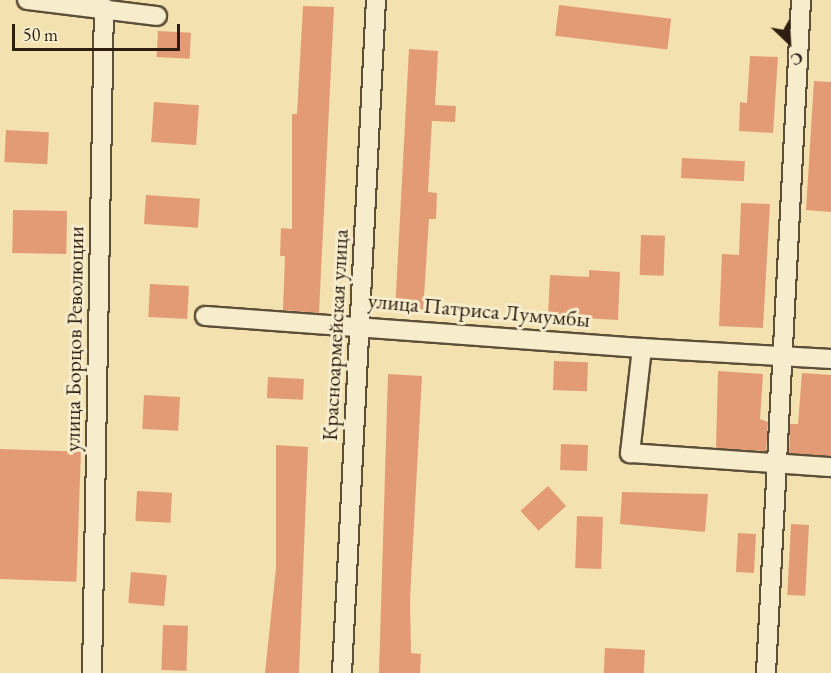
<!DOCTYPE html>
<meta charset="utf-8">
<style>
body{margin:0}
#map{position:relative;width:831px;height:673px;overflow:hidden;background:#f3e2b0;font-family:"EB Garamond",serif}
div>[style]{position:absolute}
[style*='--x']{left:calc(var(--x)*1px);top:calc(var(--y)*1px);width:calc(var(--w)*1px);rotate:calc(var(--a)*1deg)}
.building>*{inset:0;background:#e39b76;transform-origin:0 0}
.roads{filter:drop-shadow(2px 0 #5e4f38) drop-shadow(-2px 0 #5e4f38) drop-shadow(0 2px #5e4f38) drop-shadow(0 -2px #5e4f38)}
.minor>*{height:18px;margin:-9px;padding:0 9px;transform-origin:9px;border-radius:9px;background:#f7eccc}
span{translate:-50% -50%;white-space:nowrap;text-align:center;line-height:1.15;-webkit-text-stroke:6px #f7eccc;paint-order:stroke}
.street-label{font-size:22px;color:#2d1e10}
.north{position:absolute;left:759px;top:12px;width:60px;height:60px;-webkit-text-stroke:4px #f7eccc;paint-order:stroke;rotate:155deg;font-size:16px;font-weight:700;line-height:24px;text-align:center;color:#2d1e10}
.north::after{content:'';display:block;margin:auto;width:21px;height:27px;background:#2d1e10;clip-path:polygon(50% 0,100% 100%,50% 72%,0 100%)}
.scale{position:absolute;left:12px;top:24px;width:168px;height:27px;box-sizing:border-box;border:3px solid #2d1e10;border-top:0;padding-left:8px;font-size:18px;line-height:21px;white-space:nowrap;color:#2d1e10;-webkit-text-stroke:4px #f7eccc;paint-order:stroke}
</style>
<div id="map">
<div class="building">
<div style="left:559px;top:5px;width:113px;height:31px;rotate:7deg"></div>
<div style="clip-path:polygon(303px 6px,334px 7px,319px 313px,283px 310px,285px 256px,280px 256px,281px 228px,292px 229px,292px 114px,297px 114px)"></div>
<div style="left:158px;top:31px;width:33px;height:26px;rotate:3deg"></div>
<div style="clip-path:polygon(409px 49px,438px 51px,435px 105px,456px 106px,455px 122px,432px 121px,428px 192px,437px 193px,436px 219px,429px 219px,423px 312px,395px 311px)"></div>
<div style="clip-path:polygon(750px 56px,778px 57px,773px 133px,739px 131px,740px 102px,747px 103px)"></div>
<div style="clip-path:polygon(814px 81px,831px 82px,831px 212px,806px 210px)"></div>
<div style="left:154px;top:102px;width:45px;height:40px;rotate:4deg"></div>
<div style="left:6px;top:130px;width:43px;height:32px;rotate:3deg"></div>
<div style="left:682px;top:158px;width:63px;height:20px;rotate:3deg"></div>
<div style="left:146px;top:195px;width:54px;height:29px;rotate:4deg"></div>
<div style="clip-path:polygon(741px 203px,770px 204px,763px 328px,719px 326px,722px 254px,739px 255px)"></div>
<div style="left:13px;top:210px;width:54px;height:43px;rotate:1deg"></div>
<div style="left:641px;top:235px;width:24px;height:40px;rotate:2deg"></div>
<div style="clip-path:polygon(589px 270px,620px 272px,618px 320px,548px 316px,550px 275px,589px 277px)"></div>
<div style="left:150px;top:284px;width:39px;height:33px;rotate:3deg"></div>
<div style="left:554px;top:361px;width:34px;height:29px;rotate:2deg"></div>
<div style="clip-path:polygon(718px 371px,763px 374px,760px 419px,768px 422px,766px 451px,716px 448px)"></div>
<div style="clip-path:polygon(802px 373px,831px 375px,831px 456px,789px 453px,790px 424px,798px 424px)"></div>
<div style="clip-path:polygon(388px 374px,422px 376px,410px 599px,411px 653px,421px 654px,420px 673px,379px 673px)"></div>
<div style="left:268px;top:377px;width:36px;height:21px;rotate:3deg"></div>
<div style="left:144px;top:395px;width:36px;height:34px;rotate:3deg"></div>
<div style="left:561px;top:444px;width:27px;height:26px;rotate:2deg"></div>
<div style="clip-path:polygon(276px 445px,308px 447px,299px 673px,265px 673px,276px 568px)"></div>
<div style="left:0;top:449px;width:81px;height:130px;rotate:2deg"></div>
<div style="left:548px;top:486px;width:27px;height:37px;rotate:48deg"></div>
<div style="left:137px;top:491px;width:35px;height:30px;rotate:3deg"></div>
<div style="clip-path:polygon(622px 492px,708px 494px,705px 532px,620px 524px)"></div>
<div style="left:577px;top:516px;width:26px;height:52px;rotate:2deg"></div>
<div style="left:791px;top:524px;width:18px;height:71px;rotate:3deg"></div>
<div style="left:738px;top:533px;width:18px;height:39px;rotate:3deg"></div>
<div style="left:131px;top:572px;width:36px;height:31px;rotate:5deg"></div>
<div style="left:163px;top:625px;width:25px;height:45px;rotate:2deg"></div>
<div style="left:605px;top:648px;width:40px;height:25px;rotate:3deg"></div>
</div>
<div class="roads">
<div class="minor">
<div style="--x:27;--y:0;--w:131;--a:7"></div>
<div style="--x:205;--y:316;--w:438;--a:4.2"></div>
<div style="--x:642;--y:348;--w:106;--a:96.5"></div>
<div style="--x:630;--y:453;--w:201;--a:4"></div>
<div style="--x:642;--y:348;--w:189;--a:3.3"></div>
<div style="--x:92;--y:673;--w:666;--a:-88.97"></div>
<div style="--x:342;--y:673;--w:674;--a:-87.11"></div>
<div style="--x:766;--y:673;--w:674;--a:-87.02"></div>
</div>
</div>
<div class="street-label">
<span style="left:479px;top:310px;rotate:5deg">улица Патриса Лумумбы</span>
<span style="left:335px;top:335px;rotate:-87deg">Красноармейская улица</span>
<span style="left:74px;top:339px;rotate:-89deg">улица Борцов Революции</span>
</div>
<div class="north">С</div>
<div class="scale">50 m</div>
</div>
